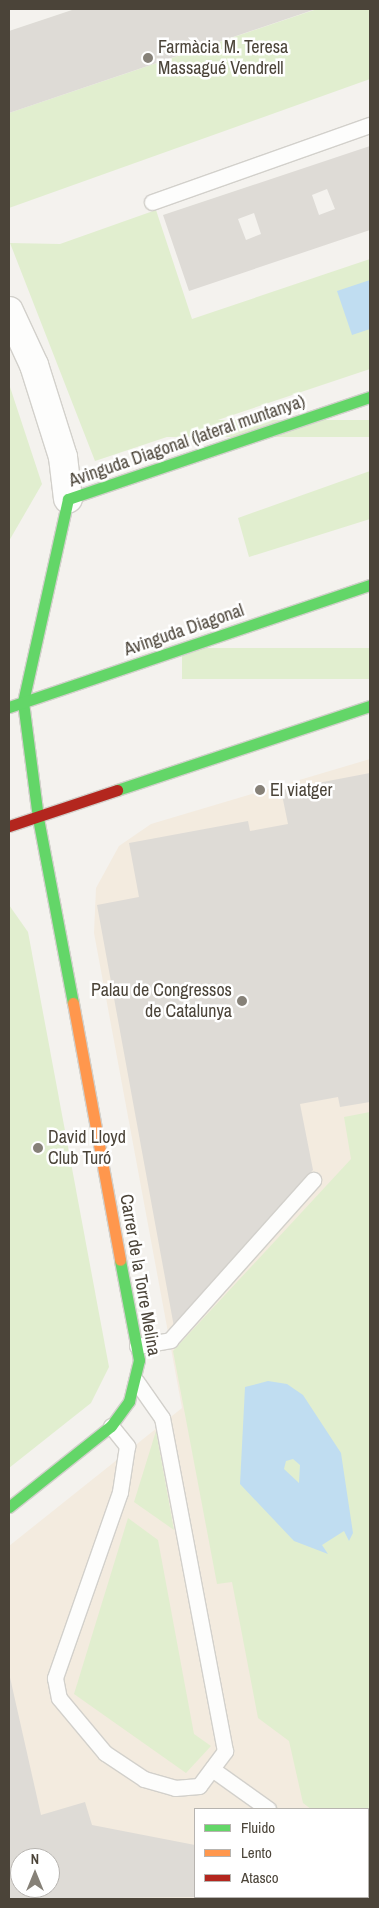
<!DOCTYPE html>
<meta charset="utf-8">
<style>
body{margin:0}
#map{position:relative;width:379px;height:1908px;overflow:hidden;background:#f4f2ee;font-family:"Archivo Narrow",sans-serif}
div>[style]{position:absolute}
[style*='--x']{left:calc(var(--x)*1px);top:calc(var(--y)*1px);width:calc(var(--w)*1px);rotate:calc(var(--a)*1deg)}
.commercial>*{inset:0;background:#f3ebdf}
.green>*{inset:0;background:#e1eecf;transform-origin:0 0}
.water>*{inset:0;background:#c0ddf1}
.building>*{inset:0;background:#dedbd6}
.roads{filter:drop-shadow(1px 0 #d2d0cb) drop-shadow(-1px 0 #d2d0cb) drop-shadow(0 1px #d2d0cb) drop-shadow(0 -1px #d2d0cb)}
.lane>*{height:15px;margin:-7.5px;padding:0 7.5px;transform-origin:7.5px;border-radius:7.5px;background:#fdfdfc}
.street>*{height:28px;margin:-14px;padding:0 14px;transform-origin:14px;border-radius:14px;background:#fdfdfc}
.fast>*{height:11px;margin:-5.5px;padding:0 5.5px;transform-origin:5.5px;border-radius:5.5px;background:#63d668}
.slow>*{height:11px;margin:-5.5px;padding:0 5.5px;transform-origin:5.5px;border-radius:5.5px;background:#ff974d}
.jam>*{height:11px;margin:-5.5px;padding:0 5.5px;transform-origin:5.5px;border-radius:5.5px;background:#b3261e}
.dots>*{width:14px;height:14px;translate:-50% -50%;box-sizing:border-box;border:2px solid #fff;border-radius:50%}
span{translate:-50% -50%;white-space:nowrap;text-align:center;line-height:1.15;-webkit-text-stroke:5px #fff;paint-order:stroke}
.poi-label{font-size:18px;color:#4b4439}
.left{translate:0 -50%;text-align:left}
.right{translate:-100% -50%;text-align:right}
.street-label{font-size:18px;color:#4b4439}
.frame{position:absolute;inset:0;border:10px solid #4b4439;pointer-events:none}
.legend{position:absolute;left:194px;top:1808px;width:175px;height:90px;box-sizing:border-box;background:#fff;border:1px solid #b7b4b0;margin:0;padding:6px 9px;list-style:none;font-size:15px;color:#4b4439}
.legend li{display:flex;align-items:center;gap:10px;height:25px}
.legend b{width:25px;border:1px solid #b7b4b0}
.north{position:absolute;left:10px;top:1848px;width:50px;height:50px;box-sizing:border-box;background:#fff;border:1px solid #b7b4b0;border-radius:50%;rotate:0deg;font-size:14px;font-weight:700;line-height:20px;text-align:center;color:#4b4439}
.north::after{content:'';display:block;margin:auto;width:18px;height:22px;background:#868178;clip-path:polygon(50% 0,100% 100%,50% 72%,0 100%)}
</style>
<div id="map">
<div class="commercial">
<div style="clip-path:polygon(evenodd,370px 759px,370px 1899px,9px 1899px,9px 1546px,182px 1408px,94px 933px,96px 888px,119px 846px,151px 824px,370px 759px,195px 1809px,368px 1809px,368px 1897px,195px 1897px,195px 1809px,370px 759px,20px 1858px,50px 1858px,50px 1888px,20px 1888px,20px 1858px)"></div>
</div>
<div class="green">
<div style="clip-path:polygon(317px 9px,370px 9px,370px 79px,9px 208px,9px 113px)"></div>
<div style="clip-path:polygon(156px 210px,192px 319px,370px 259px,370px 369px,95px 461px,10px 243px,60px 244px)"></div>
<div style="clip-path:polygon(9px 384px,42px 484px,9px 541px)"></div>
<div style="left:370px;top:420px;width:17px;height:256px;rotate:90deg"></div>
<div style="clip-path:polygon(370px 471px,370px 519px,249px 557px,238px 518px)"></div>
<div style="left:370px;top:648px;width:31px;height:188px;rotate:90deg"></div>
<div style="clip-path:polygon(9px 905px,28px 932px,109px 1367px,91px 1403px,9px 1468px)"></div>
<div style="clip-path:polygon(370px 1112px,370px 1899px,348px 1899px,368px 1897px,368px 1809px,311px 1809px,303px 1803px,289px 1741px,258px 1718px,232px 1582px,217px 1584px,173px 1351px,351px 1159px,344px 1117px)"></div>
<div style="clip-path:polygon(156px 1431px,174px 1530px,134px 1502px)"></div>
<div style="clip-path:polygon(128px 1518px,158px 1540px,194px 1734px,211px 1746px,186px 1773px,74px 1694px)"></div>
</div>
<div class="water">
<div style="clip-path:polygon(370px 280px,370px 329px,352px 335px,337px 291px)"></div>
<div style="clip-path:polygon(evenodd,268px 1381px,287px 1384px,303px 1395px,341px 1453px,353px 1533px,349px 1541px,344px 1531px,322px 1545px,328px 1554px,294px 1541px,240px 1484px,245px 1387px,268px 1381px,293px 1459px,300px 1465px,299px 1483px,284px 1469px,286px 1461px,293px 1459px)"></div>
</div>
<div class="building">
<div style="clip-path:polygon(75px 9px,316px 9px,9px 113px,9px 31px)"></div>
<div style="clip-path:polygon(evenodd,370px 146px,370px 230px,189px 291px,163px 215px,370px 146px,327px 189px,335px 209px,319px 215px,312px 195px,327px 189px,370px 146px,254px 213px,261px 234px,246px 240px,238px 219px,254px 213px)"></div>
<div style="clip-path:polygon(370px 773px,370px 1102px,340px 1107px,338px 1097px,300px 1104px,313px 1170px,174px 1327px,97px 905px,139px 897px,129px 843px,248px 821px,250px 831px,288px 824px,281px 790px)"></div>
<div style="clip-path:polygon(evenodd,9px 1673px,41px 1815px,85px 1802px,92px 1825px,195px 1845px,195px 1897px,200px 1897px,9px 1899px,9px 1673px,20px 1858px,50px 1858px,50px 1888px,20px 1888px,20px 1858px)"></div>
</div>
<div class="roads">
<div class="lane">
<div style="--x:152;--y:202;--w:231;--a:-19.5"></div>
<div style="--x:137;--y:1346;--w:34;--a:-10"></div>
<div style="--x:170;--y:1340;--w:215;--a:-48.2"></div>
<div style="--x:111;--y:1426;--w:26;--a:51"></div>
<div style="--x:127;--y:1446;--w:47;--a:98.7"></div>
<div style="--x:120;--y:1492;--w:197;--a:109.3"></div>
<div style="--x:55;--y:1678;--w:20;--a:79"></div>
<div style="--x:59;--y:1698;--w:72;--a:50.1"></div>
<div style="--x:105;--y:1753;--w:47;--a:33.7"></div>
<div style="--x:144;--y:1779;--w:32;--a:16"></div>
<div style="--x:175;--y:1788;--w:24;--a:-5"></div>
<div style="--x:199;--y:1786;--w:44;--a:-53.4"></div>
<div style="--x:225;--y:1751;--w:339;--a:-100.7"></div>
<div style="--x:162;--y:1418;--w:45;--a:-125.1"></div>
<div style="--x:212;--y:1769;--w:69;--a:35.5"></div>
</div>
<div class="street">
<div style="--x:9;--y:311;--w:60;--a:65.2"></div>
<div style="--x:34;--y:365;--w:96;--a:72.5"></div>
<div style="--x:63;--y:457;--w:42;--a:83.2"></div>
</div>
<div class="fast">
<div style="--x:23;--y:702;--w:208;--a:-77.5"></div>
<div style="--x:68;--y:499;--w:319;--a:-18.7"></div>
<div style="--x:23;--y:702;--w:117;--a:82.6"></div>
<div style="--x:9;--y:707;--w:381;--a:-18.7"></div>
<div style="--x:117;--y:790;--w:267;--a:-18.4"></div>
<div style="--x:38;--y:818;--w:188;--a:79.3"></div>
<div style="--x:9;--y:1507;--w:130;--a:-38.5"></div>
<div style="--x:111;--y:1426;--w:31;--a:-54"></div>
<div style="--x:129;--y:1401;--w:42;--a:-76.3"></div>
<div style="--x:139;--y:1360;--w:102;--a:-100.8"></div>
</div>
<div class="slow">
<div style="--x:73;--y:1003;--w:261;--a:79.6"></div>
</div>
<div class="jam">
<div style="--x:9;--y:826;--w:114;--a:-18.4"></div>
</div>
</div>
<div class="dots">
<div style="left:148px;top:58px;background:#868178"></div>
<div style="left:260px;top:790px;background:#868178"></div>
<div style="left:242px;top:1001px;background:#868178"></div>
<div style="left:38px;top:1148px;background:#868178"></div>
</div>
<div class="poi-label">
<span class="left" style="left:158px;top:58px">Farmàcia M. Teresa<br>Massagué Vendrell</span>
<span class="left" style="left:270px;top:790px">El viatger</span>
<span class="right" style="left:232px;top:1001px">Palau de Congressos<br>de Catalunya</span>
<span class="left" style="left:48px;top:1148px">David Lloyd<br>Club Turó</span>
</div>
<div class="street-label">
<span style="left:187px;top:441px;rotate:-19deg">Avinguda Diagonal (lateral muntanya)</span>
<span style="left:184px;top:630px;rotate:-19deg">Avinguda Diagonal</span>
<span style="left:140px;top:1275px;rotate:80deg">Carrer de la Torre Melina</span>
</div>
<div class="frame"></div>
<ul class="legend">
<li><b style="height:6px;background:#63d668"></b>Fluido</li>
<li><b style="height:6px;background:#ff974d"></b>Lento</li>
<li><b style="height:6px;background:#b3261e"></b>Atasco</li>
</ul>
<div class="north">N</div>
</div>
